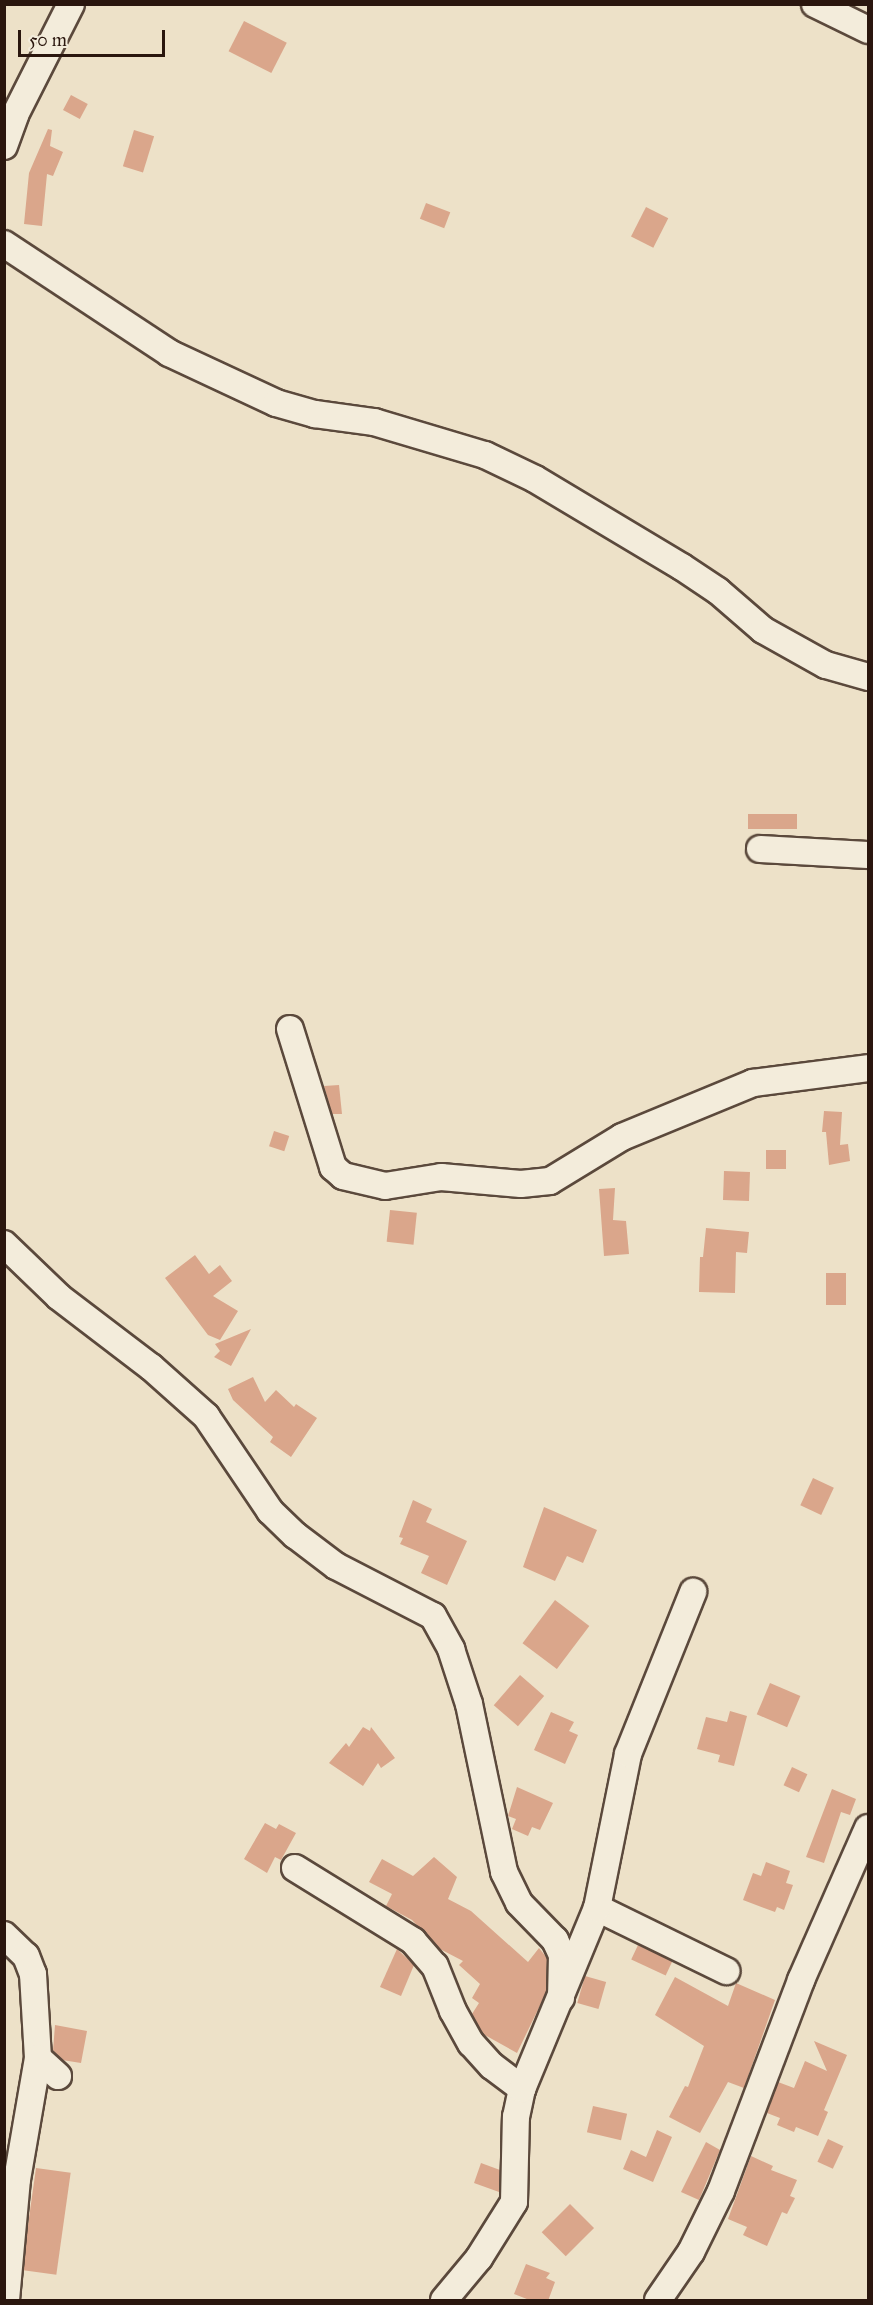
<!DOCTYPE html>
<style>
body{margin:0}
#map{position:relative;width:873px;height:2305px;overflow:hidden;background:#ede1c8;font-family:"IM FELL Great Primer",serif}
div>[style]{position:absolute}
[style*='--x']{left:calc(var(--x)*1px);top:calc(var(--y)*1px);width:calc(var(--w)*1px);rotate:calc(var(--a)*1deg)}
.building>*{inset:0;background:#daa68b;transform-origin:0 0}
.roads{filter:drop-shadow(2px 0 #5b493c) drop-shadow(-2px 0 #5b493c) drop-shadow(0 2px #5b493c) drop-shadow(0 -2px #5b493c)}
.minor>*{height:26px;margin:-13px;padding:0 13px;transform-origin:13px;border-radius:13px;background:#f3ecdb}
span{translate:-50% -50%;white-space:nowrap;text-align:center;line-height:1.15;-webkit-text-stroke:4.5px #f3ecdb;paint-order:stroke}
.frame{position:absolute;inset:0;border:6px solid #2a160e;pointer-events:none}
.scale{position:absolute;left:18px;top:30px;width:147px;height:27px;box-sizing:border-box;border:3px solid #2a160e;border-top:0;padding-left:8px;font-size:18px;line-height:21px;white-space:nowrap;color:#2a160e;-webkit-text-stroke:4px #f3ecdb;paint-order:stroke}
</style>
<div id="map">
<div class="building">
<div style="left:244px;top:21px;width:48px;height:34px;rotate:27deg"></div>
<div style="left:71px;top:95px;width:19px;height:17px;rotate:28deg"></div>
<div style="clip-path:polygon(48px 129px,52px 130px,50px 146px,63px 152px,53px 176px,47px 174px,42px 226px,24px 224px,29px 173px)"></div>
<div style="left:134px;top:130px;width:21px;height:38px;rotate:17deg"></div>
<div style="left:426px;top:203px;width:26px;height:17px;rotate:21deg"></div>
<div style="left:646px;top:207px;width:25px;height:33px;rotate:27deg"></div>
<div style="left:748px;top:814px;width:49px;height:15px"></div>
<div style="clip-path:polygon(339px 1085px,342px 1114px,332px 1114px,324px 1086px)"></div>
<div style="clip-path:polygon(824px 1111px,842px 1112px,840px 1145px,848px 1144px,850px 1161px,829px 1165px,826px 1132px,822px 1132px)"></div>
<div style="left:274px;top:1131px;width:16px;height:16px;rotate:18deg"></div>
<div style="left:766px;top:1150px;width:20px;height:19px"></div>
<div style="left:724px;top:1171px;width:26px;height:29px;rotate:2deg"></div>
<div style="clip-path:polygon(615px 1188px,613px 1220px,626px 1221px,629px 1254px,604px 1256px,599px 1189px)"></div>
<div style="left:390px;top:1210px;width:27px;height:32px;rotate:6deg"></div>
<div style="clip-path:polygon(706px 1228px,749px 1232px,747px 1253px,736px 1252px,735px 1293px,699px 1292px,700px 1257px,703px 1257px)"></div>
<div style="clip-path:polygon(195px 1255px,209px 1274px,220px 1265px,232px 1281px,213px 1296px,238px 1311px,220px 1340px,208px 1335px,165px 1278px)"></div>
<div style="left:826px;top:1273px;width:20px;height:32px"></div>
<div style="clip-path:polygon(251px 1329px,231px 1366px,214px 1357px,220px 1351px,215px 1344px)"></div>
<div style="clip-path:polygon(253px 1377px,265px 1402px,276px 1390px,294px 1407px,296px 1404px,317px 1418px,291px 1457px,270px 1442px,273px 1437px,233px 1400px,228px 1389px)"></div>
<div style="left:813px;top:1478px;width:23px;height:30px;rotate:25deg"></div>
<div style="clip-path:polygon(413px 1500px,432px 1509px,426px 1522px,467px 1541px,447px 1585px,421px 1573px,429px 1556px,400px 1544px,403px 1538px,399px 1537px)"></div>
<div style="clip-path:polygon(544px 1507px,597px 1530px,583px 1563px,567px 1556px,555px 1581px,523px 1567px)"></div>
<div style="left:555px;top:1600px;width:43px;height:54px;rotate:37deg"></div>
<div style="left:520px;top:1675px;width:32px;height:40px;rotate:41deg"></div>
<div style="left:770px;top:1683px;width:33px;height:34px;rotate:23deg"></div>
<div style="clip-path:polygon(730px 1711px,747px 1716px,734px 1766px,718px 1762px,720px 1755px,697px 1749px,706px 1717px,727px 1722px)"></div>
<div style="clip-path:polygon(551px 1712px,574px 1722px,569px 1731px,578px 1735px,565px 1764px,534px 1750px)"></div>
<div style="clip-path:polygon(363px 1727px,370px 1731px,371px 1727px,395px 1758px,381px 1768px,378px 1763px,363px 1786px,329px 1763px,346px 1743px,349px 1747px)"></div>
<div style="left:792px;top:1767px;width:17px;height:20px;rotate:25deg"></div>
<div style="clip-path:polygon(517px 1787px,553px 1803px,540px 1830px,532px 1827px,528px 1836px,512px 1829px,516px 1819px,508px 1816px)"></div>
<div style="clip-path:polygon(832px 1789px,856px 1799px,850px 1815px,841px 1812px,824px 1863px,806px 1857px)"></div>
<div style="clip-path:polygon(265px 1823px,276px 1829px,279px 1824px,296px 1833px,281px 1860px,275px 1857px,267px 1873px,244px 1859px)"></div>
<div style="clip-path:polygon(434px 1857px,457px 1877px,448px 1899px,471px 1911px,528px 1962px,539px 1948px,547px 1958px,546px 1993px,517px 2053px,483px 2034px,472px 2014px,479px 2003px,472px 1998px,480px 1984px,459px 1965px,463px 1961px,440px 1949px,412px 1920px,386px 1906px,392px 1894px,369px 1882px,382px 1859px,413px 1876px)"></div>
<div style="clip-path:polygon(766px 1862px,790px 1871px,786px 1883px,793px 1885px,784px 1910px,777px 1907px,775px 1912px,743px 1900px,753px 1873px,761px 1876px)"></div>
<div style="left:638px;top:1945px;width:38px;height:16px;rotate:25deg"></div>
<div style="clip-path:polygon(397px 1949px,414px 1965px,401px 1996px,380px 1987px)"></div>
<div style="left:585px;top:1976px;width:22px;height:28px;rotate:16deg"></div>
<div style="clip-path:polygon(675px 1977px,728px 2006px,736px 1983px,775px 2000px,744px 2088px,728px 2082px,700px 2133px,669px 2117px,685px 2086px,688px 2087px,704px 2046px,655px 2015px)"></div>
<div style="clip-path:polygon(55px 2025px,87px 2031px,81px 2063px,62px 2060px,53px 2051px)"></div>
<div style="clip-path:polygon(814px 2041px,847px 2055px,824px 2110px,828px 2112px,818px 2136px,796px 2127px,794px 2132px,777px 2125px,780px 2118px,767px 2113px,778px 2082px,794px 2088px,805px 2061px,827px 2071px)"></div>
<div style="left:593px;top:2106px;width:35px;height:27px;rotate:13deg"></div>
<div style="clip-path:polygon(657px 2130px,672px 2137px,653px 2182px,623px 2169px,631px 2150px,646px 2157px)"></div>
<div style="left:828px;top:2139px;width:17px;height:25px;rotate:25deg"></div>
<div style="clip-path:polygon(706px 2142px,720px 2150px,699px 2200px,681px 2192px)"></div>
<div style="clip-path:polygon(751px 2156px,773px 2166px,771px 2170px,797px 2180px,790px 2196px,795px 2198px,787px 2214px,782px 2212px,767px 2246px,743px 2235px,747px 2227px,728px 2219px)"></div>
<div style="clip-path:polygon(481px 2163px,500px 2170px,499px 2192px,474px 2183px)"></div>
<div style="left:36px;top:2168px;width:35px;height:103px;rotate:8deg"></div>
<div style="left:570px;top:2204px;width:34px;height:40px;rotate:45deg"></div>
<div style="clip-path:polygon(526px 2264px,550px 2273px,546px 2278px,555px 2282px,548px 2301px,532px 2301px,514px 2294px)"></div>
</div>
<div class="roads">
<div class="minor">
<div style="--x:815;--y:4;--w:59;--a:26.1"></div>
<div style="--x:4;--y:146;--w:33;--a:-70"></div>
<div style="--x:15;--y:115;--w:124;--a:-63.2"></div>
<div style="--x:4;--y:244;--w:198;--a:33.4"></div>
<div style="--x:169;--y:353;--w:118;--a:25"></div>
<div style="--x:276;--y:403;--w:41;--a:15.8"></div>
<div style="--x:315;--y:414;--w:60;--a:7.7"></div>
<div style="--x:374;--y:422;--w:116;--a:16.6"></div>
<div style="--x:485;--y:455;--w:55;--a:25.6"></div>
<div style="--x:535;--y:479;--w:171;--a:30.9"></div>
<div style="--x:682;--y:567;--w:43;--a:33.7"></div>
<div style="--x:718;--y:591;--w:60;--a:40.9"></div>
<div style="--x:763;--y:630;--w:72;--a:29.1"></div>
<div style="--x:826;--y:665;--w:44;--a:15.9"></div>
<div style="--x:760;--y:849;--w:108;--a:3.2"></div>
<div style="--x:290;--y:1029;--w:145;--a:72.7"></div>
<div style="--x:333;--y:1167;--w:13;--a:42"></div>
<div style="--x:343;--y:1176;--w:43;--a:13.4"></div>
<div style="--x:385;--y:1186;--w:57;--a:-9.1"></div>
<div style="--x:441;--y:1177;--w:80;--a:5"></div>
<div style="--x:521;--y:1184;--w:29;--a:-6"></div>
<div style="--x:550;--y:1181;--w:84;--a:-31.4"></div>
<div style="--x:622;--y:1137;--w:142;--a:-22.4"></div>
<div style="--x:753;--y:1083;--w:116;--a:-7.4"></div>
<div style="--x:4;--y:1244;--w:76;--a:43.9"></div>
<div style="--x:59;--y:1297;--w:116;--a:37.3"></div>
<div style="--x:151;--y:1367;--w:74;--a:41.7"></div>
<div style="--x:206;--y:1416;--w:115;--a:56"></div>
<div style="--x:270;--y:1511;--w:35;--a:44"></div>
<div style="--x:295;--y:1535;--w:51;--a:37.1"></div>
<div style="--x:336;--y:1566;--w:109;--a:27.3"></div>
<div style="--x:433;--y:1616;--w:38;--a:61"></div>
<div style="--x:451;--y:1649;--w:58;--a:71.9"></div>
<div style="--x:469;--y:1704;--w:172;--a:78.2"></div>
<div style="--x:504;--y:1872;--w:34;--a:64"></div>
<div style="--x:519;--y:1903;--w:52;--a:45.8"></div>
<div style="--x:555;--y:1940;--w:17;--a:65"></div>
<div style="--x:562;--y:1955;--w:43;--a:91.3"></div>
<div style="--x:295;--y:1868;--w:139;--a:31.7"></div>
<div style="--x:413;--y:1941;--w:33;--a:49"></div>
<div style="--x:435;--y:1966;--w:48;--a:68.2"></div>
<div style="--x:453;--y:2011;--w:37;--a:61"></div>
<div style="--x:471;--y:2043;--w:31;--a:48"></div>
<div style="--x:492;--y:2066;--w:38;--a:37"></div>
<div style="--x:597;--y:1908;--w:144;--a:26"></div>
<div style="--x:4;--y:1935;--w:30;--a:44"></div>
<div style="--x:26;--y:1956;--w:19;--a:69"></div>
<div style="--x:33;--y:1974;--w:84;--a:86.6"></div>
<div style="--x:38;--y:2058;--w:123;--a:99.8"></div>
<div style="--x:17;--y:2179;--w:121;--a:95.2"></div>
<div style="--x:38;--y:2058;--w:27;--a:42"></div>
<div style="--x:444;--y:2300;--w:55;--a:-50.2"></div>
<div style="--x:479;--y:2258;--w:66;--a:-58"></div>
<div style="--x:514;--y:2202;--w:85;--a:-88.7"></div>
<div style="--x:516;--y:2117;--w:29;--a:-78"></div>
<div style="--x:522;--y:2089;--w:196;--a:-67.5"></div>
<div style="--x:597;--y:1908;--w:157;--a:-78.6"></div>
<div style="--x:628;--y:1754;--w:175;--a:-68.1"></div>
<div style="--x:658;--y:2300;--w:58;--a:-55.5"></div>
<div style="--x:691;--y:2252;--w:68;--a:-63.8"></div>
<div style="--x:721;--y:2191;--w:226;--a:-69.2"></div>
<div style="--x:801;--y:1980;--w:166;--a:-66.2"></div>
</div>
</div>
<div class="frame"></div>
<div class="scale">50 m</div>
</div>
